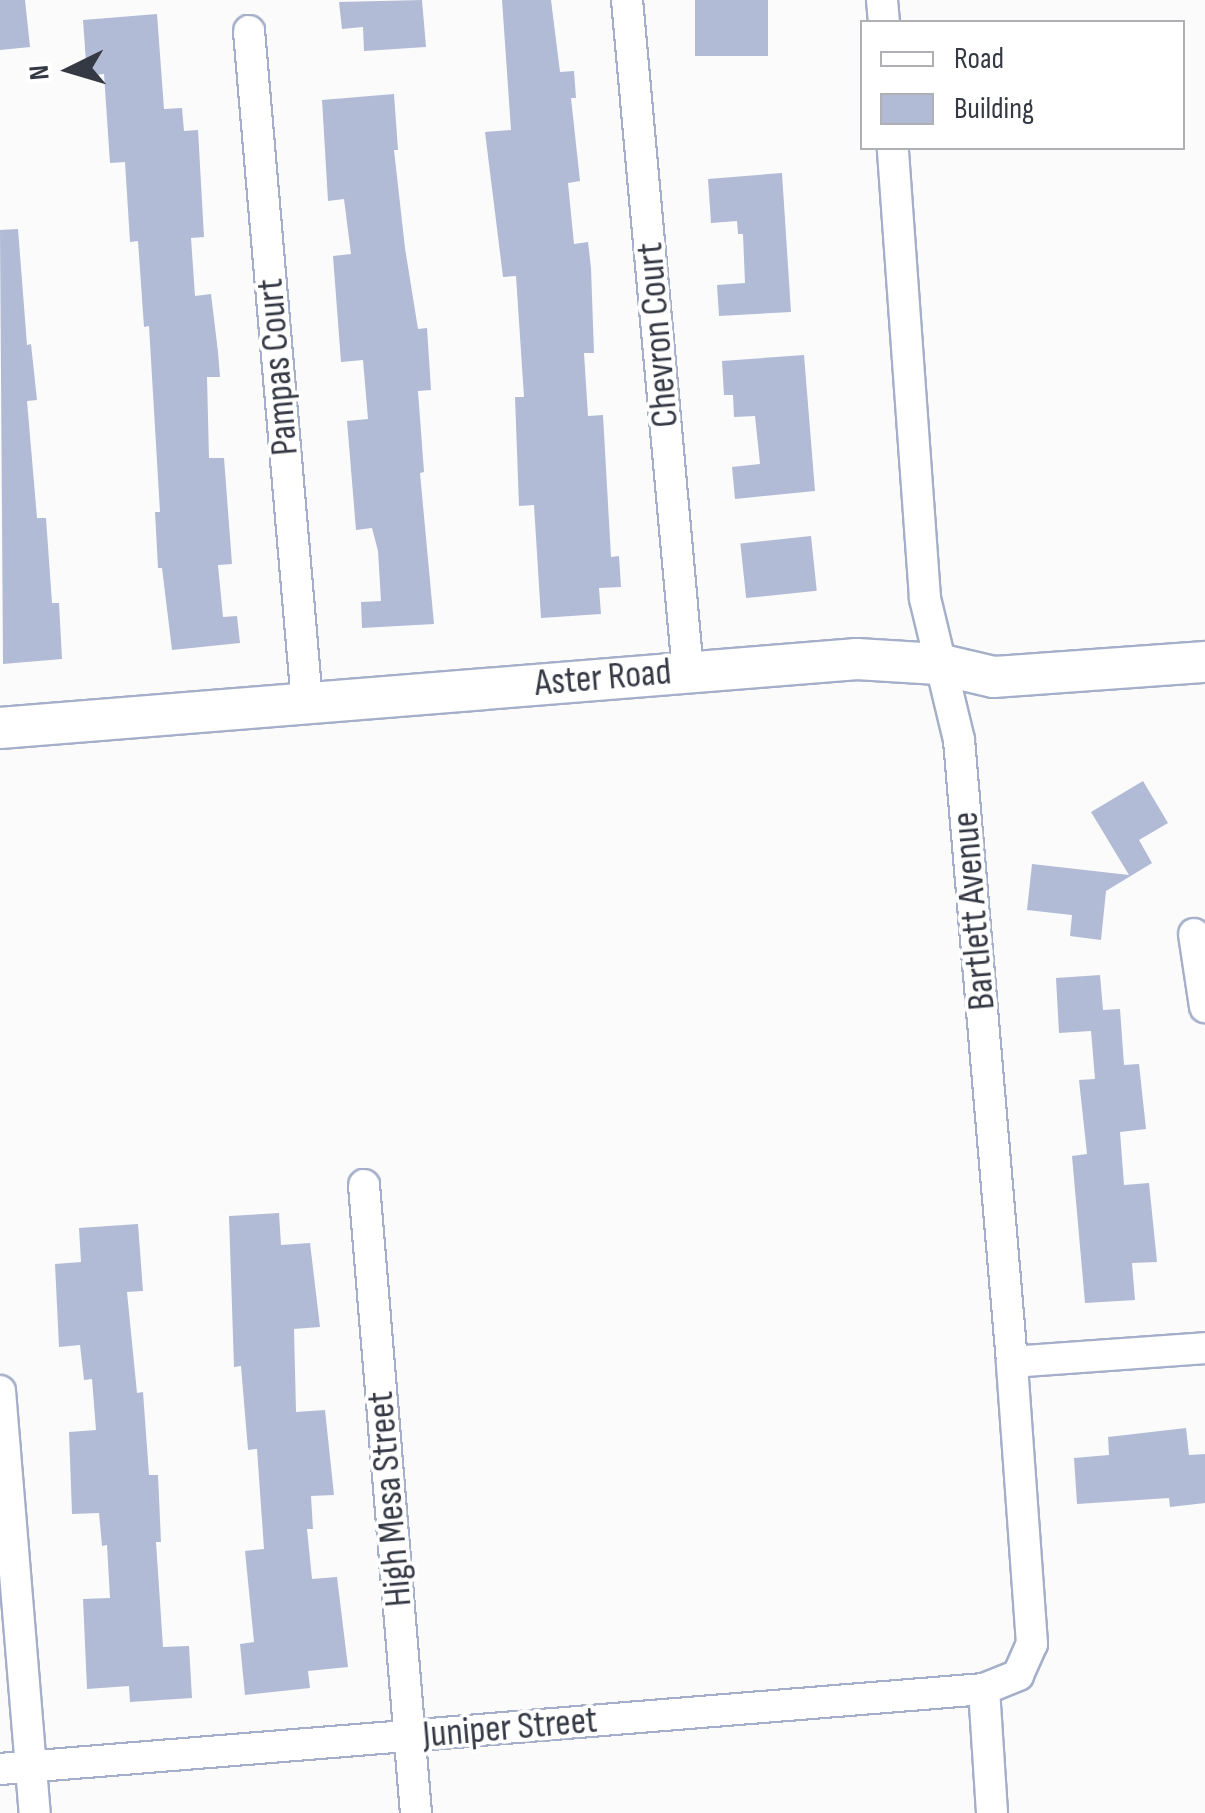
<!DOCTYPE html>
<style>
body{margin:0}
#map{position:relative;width:1205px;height:1813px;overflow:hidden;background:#fbfbfb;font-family:"Sofia Sans Condensed",sans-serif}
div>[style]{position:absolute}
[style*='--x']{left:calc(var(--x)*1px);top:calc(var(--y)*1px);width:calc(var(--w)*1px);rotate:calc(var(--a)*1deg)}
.building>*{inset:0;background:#b1bbd5;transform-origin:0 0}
.roads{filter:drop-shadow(2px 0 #a5afc9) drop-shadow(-2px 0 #a5afc9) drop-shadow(0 2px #a5afc9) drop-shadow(0 -2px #a5afc9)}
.minor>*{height:30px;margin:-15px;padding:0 15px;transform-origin:15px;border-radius:15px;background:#fff}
.major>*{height:40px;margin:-20px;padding:0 20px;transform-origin:20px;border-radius:20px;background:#fff}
span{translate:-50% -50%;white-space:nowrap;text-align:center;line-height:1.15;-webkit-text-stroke:8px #fff;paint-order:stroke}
.street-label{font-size:38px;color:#353944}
.legend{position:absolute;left:860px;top:20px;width:325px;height:130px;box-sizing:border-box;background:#fff;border:2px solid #aeb0b4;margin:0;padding:12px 18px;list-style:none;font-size:30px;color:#353944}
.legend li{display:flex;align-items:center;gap:20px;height:50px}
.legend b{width:50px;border:2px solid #aeb0b4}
.north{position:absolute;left:20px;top:20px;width:100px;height:100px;-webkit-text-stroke:8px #fff;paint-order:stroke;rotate:265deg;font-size:28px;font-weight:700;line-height:40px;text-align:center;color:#353944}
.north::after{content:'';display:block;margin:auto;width:35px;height:45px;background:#353944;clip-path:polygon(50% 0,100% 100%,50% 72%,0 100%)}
</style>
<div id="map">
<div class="building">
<div style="clip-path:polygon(0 0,25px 0,30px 47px,0 50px)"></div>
<div style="clip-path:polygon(422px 0,426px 47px,364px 51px,363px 27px,342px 29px,339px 2px)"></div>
<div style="clip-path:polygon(502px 0,551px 0,560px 72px,574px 71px,576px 98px,571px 98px,580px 181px,568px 183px,574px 244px,588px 242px,591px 268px,594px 353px,584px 353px,588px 416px,603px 415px,611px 557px,619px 556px,621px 587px,599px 588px,601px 614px,541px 618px,534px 505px,519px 506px,515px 397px,524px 397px,516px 276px,503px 277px,485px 132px,511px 130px)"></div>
<div style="left:695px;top:0;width:73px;height:56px"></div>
<div style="clip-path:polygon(157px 14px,164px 109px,182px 108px,184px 131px,198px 130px,204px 237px,191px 238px,195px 296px,211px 294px,218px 352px,220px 377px,207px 377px,209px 458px,224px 458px,232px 564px,218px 565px,223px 617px,237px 616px,240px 643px,172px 650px,162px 568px,158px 568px,155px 512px,160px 512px,149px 326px,144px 327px,138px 241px,130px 242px,125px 162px,110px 163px,104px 74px,87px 76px,83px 20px)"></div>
<div style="clip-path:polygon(394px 94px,398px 150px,394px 150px,405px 248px,418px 329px,427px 328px,431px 390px,418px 391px,424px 472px,420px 473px,434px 624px,362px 628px,361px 602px,381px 601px,378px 551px,372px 528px,356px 530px,347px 421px,368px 419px,363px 360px,341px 362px,333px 256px,351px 254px,344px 199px,328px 201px,322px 100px)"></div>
<div style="clip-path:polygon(782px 173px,791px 312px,719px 316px,717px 285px,745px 283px,743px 234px,738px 234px,737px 221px,711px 223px,708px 179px)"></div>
<div style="clip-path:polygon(18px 229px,27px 345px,31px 344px,37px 400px,27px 401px,37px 518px,46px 518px,52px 603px,59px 603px,62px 659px,3px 664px,0 230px)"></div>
<div style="clip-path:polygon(804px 355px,815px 491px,735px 499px,732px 467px,760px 464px,755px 416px,734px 417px,733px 395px,724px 395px,722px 361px)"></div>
<div style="left:811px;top:536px;width:55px;height:71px;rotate:84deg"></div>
<div style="clip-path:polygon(1143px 781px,1168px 823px,1139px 840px,1152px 863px,1106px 891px,1101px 940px,1070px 936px,1072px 915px,1027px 910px,1032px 864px,1129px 875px,1091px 812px)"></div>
<div style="clip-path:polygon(1100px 975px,1103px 1010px,1120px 1009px,1124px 1065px,1139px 1064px,1146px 1129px,1120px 1132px,1124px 1185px,1149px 1183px,1157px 1262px,1132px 1263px,1135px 1300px,1085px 1303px,1072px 1156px,1087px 1154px,1079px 1080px,1095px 1079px,1091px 1031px,1059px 1033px,1056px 978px)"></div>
<div style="clip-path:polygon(279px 1213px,281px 1245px,310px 1243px,320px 1327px,294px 1329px,296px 1412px,325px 1410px,334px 1495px,311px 1496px,313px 1529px,307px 1529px,312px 1579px,337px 1577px,348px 1667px,308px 1671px,310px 1688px,245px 1695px,240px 1644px,254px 1642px,245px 1551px,264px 1549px,257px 1449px,248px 1450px,241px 1366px,234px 1367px,229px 1216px)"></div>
<div style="clip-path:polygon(138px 1224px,143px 1291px,127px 1292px,137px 1393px,143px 1392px,149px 1475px,158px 1475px,161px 1542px,156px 1542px,163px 1647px,189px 1646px,192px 1698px,130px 1702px,129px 1686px,87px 1689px,83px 1599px,110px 1598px,107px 1545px,102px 1546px,99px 1513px,72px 1514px,69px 1432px,96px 1430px,92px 1379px,84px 1380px,80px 1345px,59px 1347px,55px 1264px,81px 1262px,79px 1228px)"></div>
<div style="clip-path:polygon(1186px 1428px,1189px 1455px,1205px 1454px,1205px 1503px,1170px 1507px,1169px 1498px,1077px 1504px,1074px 1458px,1109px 1455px,1108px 1437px)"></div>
</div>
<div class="roads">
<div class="minor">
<div style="--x:627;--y:0;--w:674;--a:84.81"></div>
<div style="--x:882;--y:0;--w:22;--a:85"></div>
<div style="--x:249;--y:31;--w:674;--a:85.06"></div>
<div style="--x:1194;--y:934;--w:74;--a:81.4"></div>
<div style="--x:364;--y:1185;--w:630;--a:85.27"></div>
<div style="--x:1012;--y:1362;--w:194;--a:-4.1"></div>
<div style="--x:0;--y:1391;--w:423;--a:85.3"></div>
<div style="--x:984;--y:1689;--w:124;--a:86.3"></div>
<div style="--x:0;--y:1769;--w:987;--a:-4.65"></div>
<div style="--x:984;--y:1689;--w:37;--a:-22"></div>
<div style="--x:1018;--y:1675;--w:34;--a:-66"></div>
<div style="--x:1032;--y:1644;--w:283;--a:-94.1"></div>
<div style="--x:1012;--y:1362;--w:624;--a:-94.87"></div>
<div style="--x:959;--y:740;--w:146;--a:-103.5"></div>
<div style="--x:925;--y:598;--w:451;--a:-94.1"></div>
</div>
<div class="major">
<div style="--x:0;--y:728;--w:860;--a:-4.6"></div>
<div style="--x:857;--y:659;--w:81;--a:3.5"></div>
<div style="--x:938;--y:664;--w:57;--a:13.1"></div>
<div style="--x:994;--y:677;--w:212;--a:-4.1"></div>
</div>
</div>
<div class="street-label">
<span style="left:658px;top:335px;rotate:-95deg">Chevron Court</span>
<span style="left:278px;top:367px;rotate:-95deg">Pampas Court</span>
<span style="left:603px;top:678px;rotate:-5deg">Aster Road</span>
<span style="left:974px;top:911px;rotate:-95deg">Bartlett Avenue</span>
<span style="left:390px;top:1499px;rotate:-95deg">High Mesa Street</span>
<span style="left:510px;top:1728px;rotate:-5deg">Juniper Street</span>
</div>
<ul class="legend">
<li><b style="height:12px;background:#fff"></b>Road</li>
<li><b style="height:28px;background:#b1bbd5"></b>Building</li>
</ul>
<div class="north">N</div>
</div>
